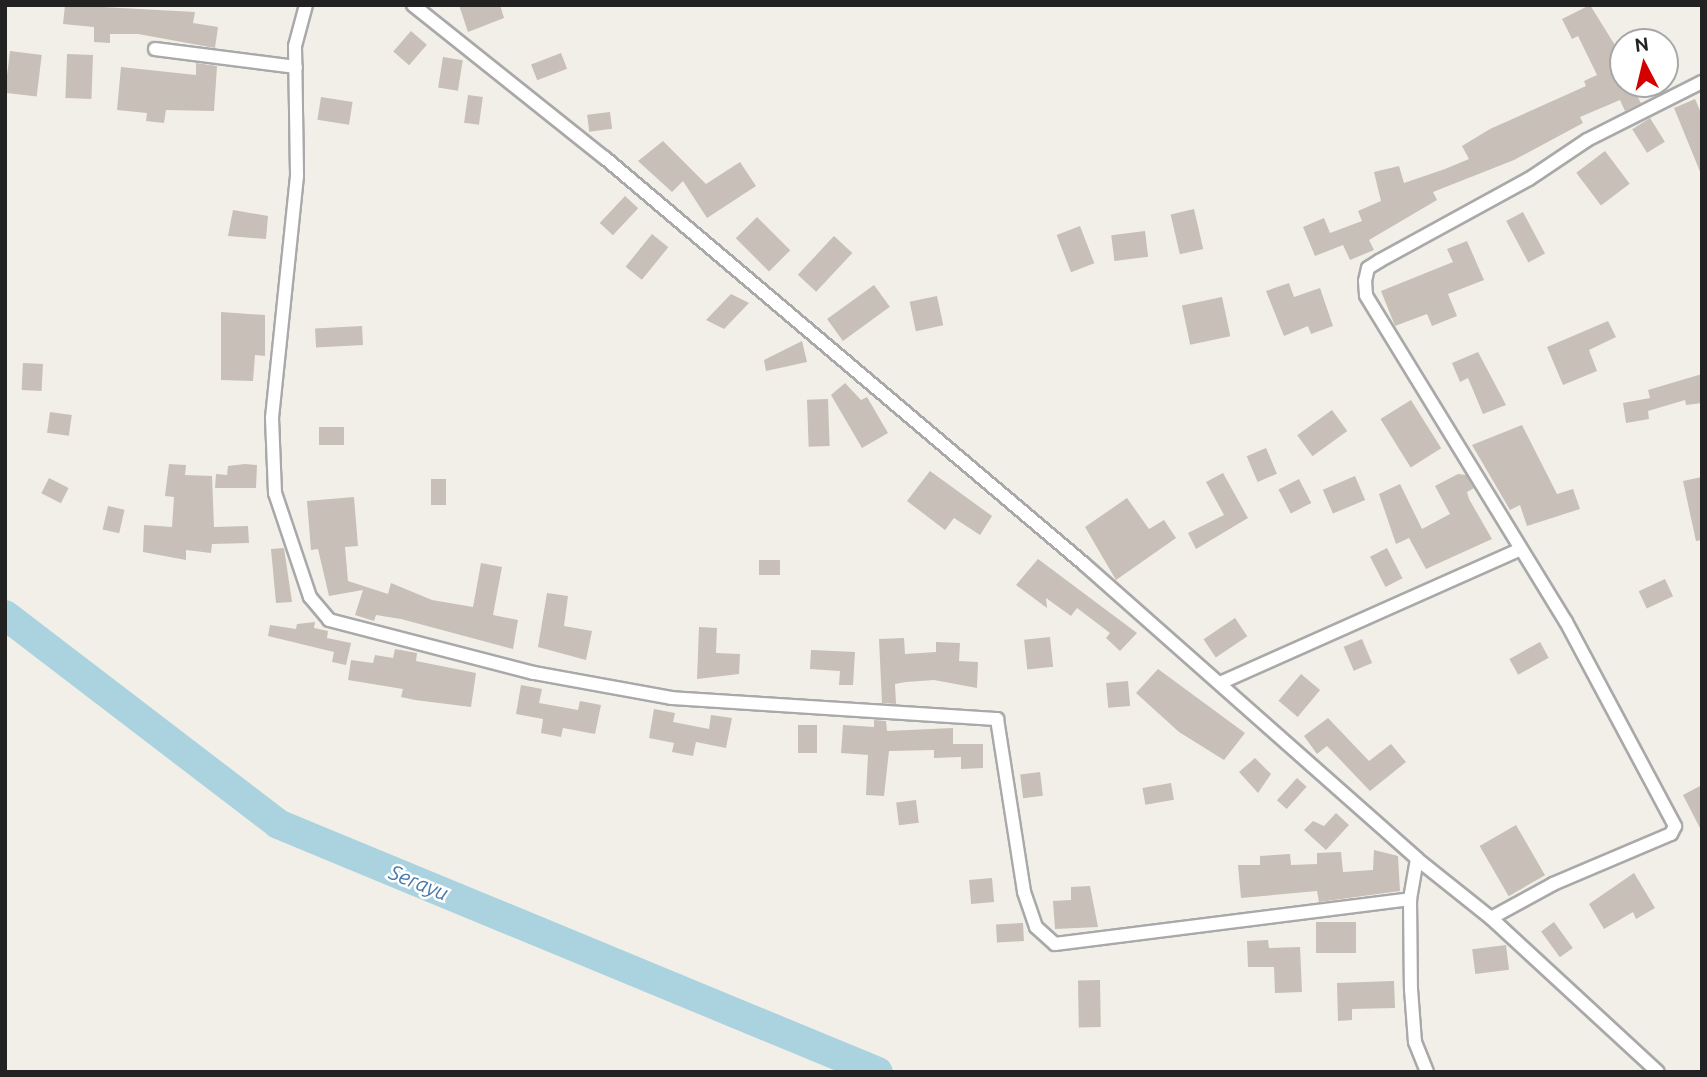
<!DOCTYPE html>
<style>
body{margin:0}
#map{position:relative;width:1707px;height:1077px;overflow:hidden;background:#f2efe9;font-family:Ubuntu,sans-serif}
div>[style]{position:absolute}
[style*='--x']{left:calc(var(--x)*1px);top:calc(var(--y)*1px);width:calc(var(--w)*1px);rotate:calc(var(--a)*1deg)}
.river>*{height:30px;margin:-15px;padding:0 15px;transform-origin:15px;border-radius:15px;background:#aad3df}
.building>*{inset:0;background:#c7bfb8;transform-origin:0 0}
.roads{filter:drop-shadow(2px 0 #a9a9a9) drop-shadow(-2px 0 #a9a9a9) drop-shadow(0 2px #a9a9a9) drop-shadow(0 -2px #a9a9a9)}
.street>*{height:12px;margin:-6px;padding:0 6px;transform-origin:6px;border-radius:6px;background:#fff}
span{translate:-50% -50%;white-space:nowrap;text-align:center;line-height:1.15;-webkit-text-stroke:5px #fff;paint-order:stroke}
.water-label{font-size:21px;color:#4a7aab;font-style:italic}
.frame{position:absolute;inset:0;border:7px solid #222;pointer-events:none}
.north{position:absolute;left:1609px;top:28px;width:70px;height:70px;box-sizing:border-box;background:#fff;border:2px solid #a7a7a7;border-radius:50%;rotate:353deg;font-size:19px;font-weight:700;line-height:28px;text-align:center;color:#222}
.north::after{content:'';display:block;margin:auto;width:24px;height:32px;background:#d40000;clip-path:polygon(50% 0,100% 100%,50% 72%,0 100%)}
</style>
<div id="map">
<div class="river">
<div style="--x:5;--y:615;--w:344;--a:37.4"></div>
<div style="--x:278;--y:824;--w:649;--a:22.46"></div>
</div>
<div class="building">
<div style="clip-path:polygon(65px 5px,195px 12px,193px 23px,218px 27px,215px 48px,138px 34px,110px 34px,110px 43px,94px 42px,94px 27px,63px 24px)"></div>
<div style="clip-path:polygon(459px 5px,500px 5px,504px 18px,468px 32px)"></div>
<div style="clip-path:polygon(1590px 5px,1623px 58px,1623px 84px,1664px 84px,1637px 96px,1641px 103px,1625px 111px,1620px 100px,1580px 117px,1583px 123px,1514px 160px,1433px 192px,1437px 200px,1369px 240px,1374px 250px,1350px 260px,1343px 245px,1315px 256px,1303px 227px,1324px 218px,1330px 233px,1362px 221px,1358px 211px,1381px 201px,1374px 172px,1399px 166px,1404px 183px,1445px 169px,1469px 159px,1462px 146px,1490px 129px,1586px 86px,1584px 81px,1597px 75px,1578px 36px,1572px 39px,1562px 19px)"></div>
<div style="left:411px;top:31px;width:21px;height:27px;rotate:41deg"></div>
<div style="left:10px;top:51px;width:32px;height:42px;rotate:7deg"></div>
<div style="left:561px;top:53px;width:17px;height:32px;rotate:69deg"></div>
<div style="left:67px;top:54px;width:26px;height:44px;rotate:2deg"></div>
<div style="left:443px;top:57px;width:20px;height:31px;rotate:9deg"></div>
<div style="clip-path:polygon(196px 63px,217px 66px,214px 111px,166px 110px,164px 123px,146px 121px,147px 113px,117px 110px,121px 67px,196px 75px)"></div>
<div style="left:468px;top:95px;width:15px;height:28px;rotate:8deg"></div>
<div style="left:321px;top:97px;width:32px;height:23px;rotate:9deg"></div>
<div style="clip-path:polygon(1695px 99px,1702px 115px,1701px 174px,1674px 108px)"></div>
<div style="left:610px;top:112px;width:17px;height:23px;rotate:83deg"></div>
<div style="left:1650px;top:118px;width:28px;height:21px;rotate:58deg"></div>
<div style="clip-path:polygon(663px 141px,706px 184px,740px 162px,756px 186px,707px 218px,683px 181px,672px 192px,638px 161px)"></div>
<div style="left:1605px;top:151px;width:41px;height:36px;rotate:53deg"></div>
<div style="left:625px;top:196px;width:18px;height:37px;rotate:43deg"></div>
<div style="left:1194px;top:209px;width:41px;height:24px;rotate:77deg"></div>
<div style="clip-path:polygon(233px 210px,268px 216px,266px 239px,228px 236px)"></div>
<div style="left:1523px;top:212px;width:47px;height:19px;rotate:62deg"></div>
<div style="left:757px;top:217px;width:47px;height:30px;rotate:45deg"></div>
<div style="left:1080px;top:226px;width:40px;height:25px;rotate:69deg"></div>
<div style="left:1145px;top:231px;width:26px;height:34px;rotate:83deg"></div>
<div style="left:652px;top:234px;width:21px;height:42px;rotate:39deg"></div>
<div style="left:834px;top:236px;width:25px;height:53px;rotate:43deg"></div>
<div style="clip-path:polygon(1467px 241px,1484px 280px,1448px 294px,1457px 316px,1432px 326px,1427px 314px,1395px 326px,1381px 291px,1453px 262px,1447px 249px)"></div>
<div style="clip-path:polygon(1289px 283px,1294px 297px,1320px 288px,1333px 326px,1311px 334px,1308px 326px,1284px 336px,1266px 291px)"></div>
<div style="left:874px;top:285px;width:27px;height:58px;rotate:54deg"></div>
<div style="clip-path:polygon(731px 294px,749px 303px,724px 329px,706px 320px)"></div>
<div style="left:937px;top:296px;width:30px;height:28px;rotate:78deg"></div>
<div style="left:1222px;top:297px;width:40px;height:41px;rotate:78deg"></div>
<div style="clip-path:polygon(221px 312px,265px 315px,265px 356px,255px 355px,253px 381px,221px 380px)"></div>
<div style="clip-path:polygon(1608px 321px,1616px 337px,1589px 350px,1597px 371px,1563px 385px,1547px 347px)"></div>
<div style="left:362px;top:326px;width:19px;height:47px;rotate:87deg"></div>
<div style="clip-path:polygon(802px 341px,807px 362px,766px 371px,764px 360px)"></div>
<div style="clip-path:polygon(1478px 352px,1506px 405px,1483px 414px,1468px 378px,1460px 382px,1452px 363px)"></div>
<div style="left:23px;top:363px;width:20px;height:27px;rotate:3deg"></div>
<div style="clip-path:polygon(1702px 374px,1702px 403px,1686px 405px,1685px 400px,1648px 411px,1649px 419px,1626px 423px,1623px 403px,1650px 398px,1648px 390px)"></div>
<div style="clip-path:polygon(845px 383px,861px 400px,867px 397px,888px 433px,862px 448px,831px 395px)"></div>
<div style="left:828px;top:399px;width:47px;height:21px;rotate:88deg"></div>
<div style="left:1411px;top:400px;width:57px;height:36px;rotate:58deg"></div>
<div style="left:1332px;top:410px;width:26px;height:43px;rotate:54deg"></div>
<div style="left:50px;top:412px;width:22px;height:21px;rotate:8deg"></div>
<div style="clip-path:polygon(1522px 425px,1557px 494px,1573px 489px,1580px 509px,1527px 526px,1520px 505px,1510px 510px,1472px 445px)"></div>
<div style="left:319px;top:427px;width:25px;height:18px"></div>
<div style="left:1266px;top:448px;width:28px;height:21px;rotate:67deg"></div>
<div style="clip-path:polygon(169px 464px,186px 465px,185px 475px,212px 476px,214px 527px,248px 526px,249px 543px,212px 544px,211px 553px,186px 550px,186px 560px,143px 552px,144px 525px,172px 527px,174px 497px,165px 496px)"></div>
<div style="clip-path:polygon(245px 464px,257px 465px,256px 488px,215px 488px,216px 474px,227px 475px,228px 466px)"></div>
<div style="clip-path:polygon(930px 471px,992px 516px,980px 535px,954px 518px,945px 530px,907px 501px)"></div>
<div style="clip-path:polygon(1223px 473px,1248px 518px,1196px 549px,1188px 533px,1224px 515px,1206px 482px)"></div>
<div style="clip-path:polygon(1458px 474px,1466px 475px,1474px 488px,1467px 492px,1469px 499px,1492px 539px,1426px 569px,1409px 538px,1396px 544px,1379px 494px,1400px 484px,1422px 529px,1450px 514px,1435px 486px)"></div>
<div style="left:1355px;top:476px;width:26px;height:35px;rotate:67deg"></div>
<div style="clip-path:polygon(1702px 477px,1702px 540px,1696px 541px,1683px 481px)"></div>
<div style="left:49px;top:478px;width:22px;height:17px;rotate:27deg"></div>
<div style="left:431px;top:479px;width:15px;height:26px"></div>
<div style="left:1299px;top:479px;width:27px;height:23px;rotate:63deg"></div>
<div style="clip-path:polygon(354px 497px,358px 546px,345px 547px,348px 581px,388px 594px,391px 583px,432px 600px,473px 607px,481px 563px,502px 567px,493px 615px,518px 620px,513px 649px,401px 619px,376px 615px,374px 621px,355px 615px,363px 590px,329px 596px,318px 549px,311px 550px,307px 501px)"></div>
<div style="clip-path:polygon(1127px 498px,1149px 529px,1164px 520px,1176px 538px,1116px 580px,1085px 527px)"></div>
<div style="left:108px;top:506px;width:17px;height:24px;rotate:13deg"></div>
<div style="clip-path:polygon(284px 548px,292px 602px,276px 603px,271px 549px)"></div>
<div style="left:1387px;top:548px;width:34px;height:19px;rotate:63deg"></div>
<div style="clip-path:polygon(1038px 559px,1137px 633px,1120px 651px,1106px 638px,1110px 633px,1077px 608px,1071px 616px,1046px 598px,1047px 608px,1016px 585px)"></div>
<div style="left:759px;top:560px;width:21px;height:15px"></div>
<div style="left:1665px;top:579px;width:19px;height:29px;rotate:65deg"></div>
<div style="clip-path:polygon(547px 593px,568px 596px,564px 626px,592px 631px,586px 660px,538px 647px)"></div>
<div style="left:1235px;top:618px;width:22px;height:38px;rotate:56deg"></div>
<div style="clip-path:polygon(315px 622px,314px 628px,328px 631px,327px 638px,351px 643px,346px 665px,332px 662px,334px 652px,268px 636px,270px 625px,296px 629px,297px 624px)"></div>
<div style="clip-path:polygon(699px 627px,717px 628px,716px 653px,740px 654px,739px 674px,697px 679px)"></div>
<div style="left:1050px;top:637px;width:30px;height:26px;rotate:84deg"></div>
<div style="clip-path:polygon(904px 638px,905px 654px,936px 652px,936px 642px,960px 643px,959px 661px,978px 662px,977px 688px,934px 680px,906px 682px,895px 684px,896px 704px,882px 703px,879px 639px)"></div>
<div style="left:1362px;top:639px;width:26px;height:20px;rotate:67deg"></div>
<div style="left:1540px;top:642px;width:18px;height:35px;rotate:61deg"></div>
<div style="clip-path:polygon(395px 649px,417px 653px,416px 661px,476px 673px,471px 707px,415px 700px,401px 697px,403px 689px,348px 680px,351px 660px,373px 663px,375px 655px,393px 658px)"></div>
<div style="clip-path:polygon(811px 650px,855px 652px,853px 685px,839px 685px,840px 671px,810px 669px)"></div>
<div style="clip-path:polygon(1158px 669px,1245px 733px,1224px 760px,1179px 732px,1136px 693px)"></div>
<div style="left:1301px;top:674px;width:25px;height:35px;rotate:40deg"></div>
<div style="left:1128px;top:681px;width:25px;height:22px;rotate:85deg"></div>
<div style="clip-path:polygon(521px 685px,542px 689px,539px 703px,578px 710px,580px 701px,601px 705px,595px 734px,563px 728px,561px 737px,541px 733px,543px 719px,516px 714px)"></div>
<div style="clip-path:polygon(654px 709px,675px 713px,673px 722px,709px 729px,711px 715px,732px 718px,726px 748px,696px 742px,693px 756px,672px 752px,674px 743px,649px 738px)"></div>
<div style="clip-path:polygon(1328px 718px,1369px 761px,1391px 744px,1406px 762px,1370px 791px,1327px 746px,1317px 754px,1304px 736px)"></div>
<div style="clip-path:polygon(874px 720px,886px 721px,887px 731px,953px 728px,953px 744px,983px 744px,983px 768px,961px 769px,961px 757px,934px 758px,934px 750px,889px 751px,884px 796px,866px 795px,868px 755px,841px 753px,843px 725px,874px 727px)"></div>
<div style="left:798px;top:725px;width:19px;height:28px"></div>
<div style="clip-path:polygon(1255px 758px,1271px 774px,1258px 793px,1239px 772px)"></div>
<div style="left:1040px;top:772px;width:24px;height:20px;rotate:83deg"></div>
<div style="left:1297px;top:778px;width:13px;height:30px;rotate:42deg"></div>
<div style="left:1171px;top:783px;width:17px;height:29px;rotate:80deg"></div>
<div style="clip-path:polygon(1702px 785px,1702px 832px,1683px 795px)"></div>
<div style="left:916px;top:800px;width:23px;height:20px;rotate:83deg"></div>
<div style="clip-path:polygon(1336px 813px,1349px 825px,1326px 850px,1304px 830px,1313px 821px,1324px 826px)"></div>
<div style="left:1516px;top:825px;width:58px;height:42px;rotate:60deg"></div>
<div style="clip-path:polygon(1374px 850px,1398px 856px,1400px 891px,1319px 902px,1317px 891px,1241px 898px,1238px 865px,1260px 865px,1260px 856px,1290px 854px,1291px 865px,1317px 864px,1317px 853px,1341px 852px,1343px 872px,1373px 870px)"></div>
<div style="clip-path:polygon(1634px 873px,1655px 908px,1636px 919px,1633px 912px,1604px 929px,1589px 904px)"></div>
<div style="left:992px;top:878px;width:24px;height:23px;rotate:85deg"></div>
<div style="clip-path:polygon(1090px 886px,1098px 927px,1055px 929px,1053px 901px,1071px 900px,1071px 887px)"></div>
<div style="left:1316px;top:922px;width:40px;height:31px"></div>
<div style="left:1554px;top:922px;width:32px;height:16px;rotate:54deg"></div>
<div style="left:1023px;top:923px;width:18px;height:27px;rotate:87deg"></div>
<div style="clip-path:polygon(1268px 940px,1269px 948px,1300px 947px,1302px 992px,1275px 993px,1274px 967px,1248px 967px,1247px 941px)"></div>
<div style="left:1506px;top:945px;width:25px;height:34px;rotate:83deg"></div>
<div style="left:1100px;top:980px;width:47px;height:22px;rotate:89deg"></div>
<div style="clip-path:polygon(1394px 981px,1395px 1008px,1352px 1009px,1352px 1020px,1338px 1021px,1337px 983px)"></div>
</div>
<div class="roads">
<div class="street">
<div style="--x:306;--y:5;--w:42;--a:105"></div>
<div style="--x:295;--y:46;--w:130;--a:89.1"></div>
<div style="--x:297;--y:176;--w:243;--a:95.9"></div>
<div style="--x:272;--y:418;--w:75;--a:87.7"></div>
<div style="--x:275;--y:493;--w:110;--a:71.4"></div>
<div style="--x:310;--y:597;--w:30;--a:50"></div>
<div style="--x:329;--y:620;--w:212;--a:14.5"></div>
<div style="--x:534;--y:673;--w:139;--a:10.3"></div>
<div style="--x:671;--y:698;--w:327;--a:3.7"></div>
<div style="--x:997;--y:719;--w:175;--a:81.1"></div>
<div style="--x:1024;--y:892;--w:37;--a:71"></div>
<div style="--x:1036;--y:927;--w:25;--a:42"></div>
<div style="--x:1055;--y:944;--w:358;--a:-7.2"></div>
<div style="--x:413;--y:5;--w:246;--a:38.6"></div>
<div style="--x:605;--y:158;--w:628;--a:40.28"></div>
<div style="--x:1084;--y:564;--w:445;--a:41.5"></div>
<div style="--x:1417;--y:859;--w:41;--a:99.9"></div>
<div style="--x:1410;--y:899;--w:90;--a:89.4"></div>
<div style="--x:1411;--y:989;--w:53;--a:85.7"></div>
<div style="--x:1415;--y:1042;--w:32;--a:68"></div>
<div style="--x:155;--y:49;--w:142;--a:7.3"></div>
<div style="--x:1220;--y:683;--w:327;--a:-24"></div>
<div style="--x:1417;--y:859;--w:95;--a:38.6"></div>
<div style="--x:1491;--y:918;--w:227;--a:42.7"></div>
<div style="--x:1491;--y:918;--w:71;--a:-28.7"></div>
<div style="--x:1553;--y:884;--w:128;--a:-23"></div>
<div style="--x:1671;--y:834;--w:9;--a:-63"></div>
<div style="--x:1675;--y:826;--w:231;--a:-118.1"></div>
<div style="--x:1566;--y:622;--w:383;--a:-121.5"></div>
<div style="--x:1366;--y:295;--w:14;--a:-94"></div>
<div style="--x:1365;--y:281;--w:13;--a:-77"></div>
<div style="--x:1368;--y:268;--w:13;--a:-32"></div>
<div style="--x:1379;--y:261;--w:171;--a:-28.7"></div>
<div style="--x:1529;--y:179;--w:70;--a:-33.9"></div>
<div style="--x:1587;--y:140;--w:129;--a:-26.8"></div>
</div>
</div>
<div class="water-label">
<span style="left:419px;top:882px;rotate:22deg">Serayu</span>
</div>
<div class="frame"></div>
<div class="north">N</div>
</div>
